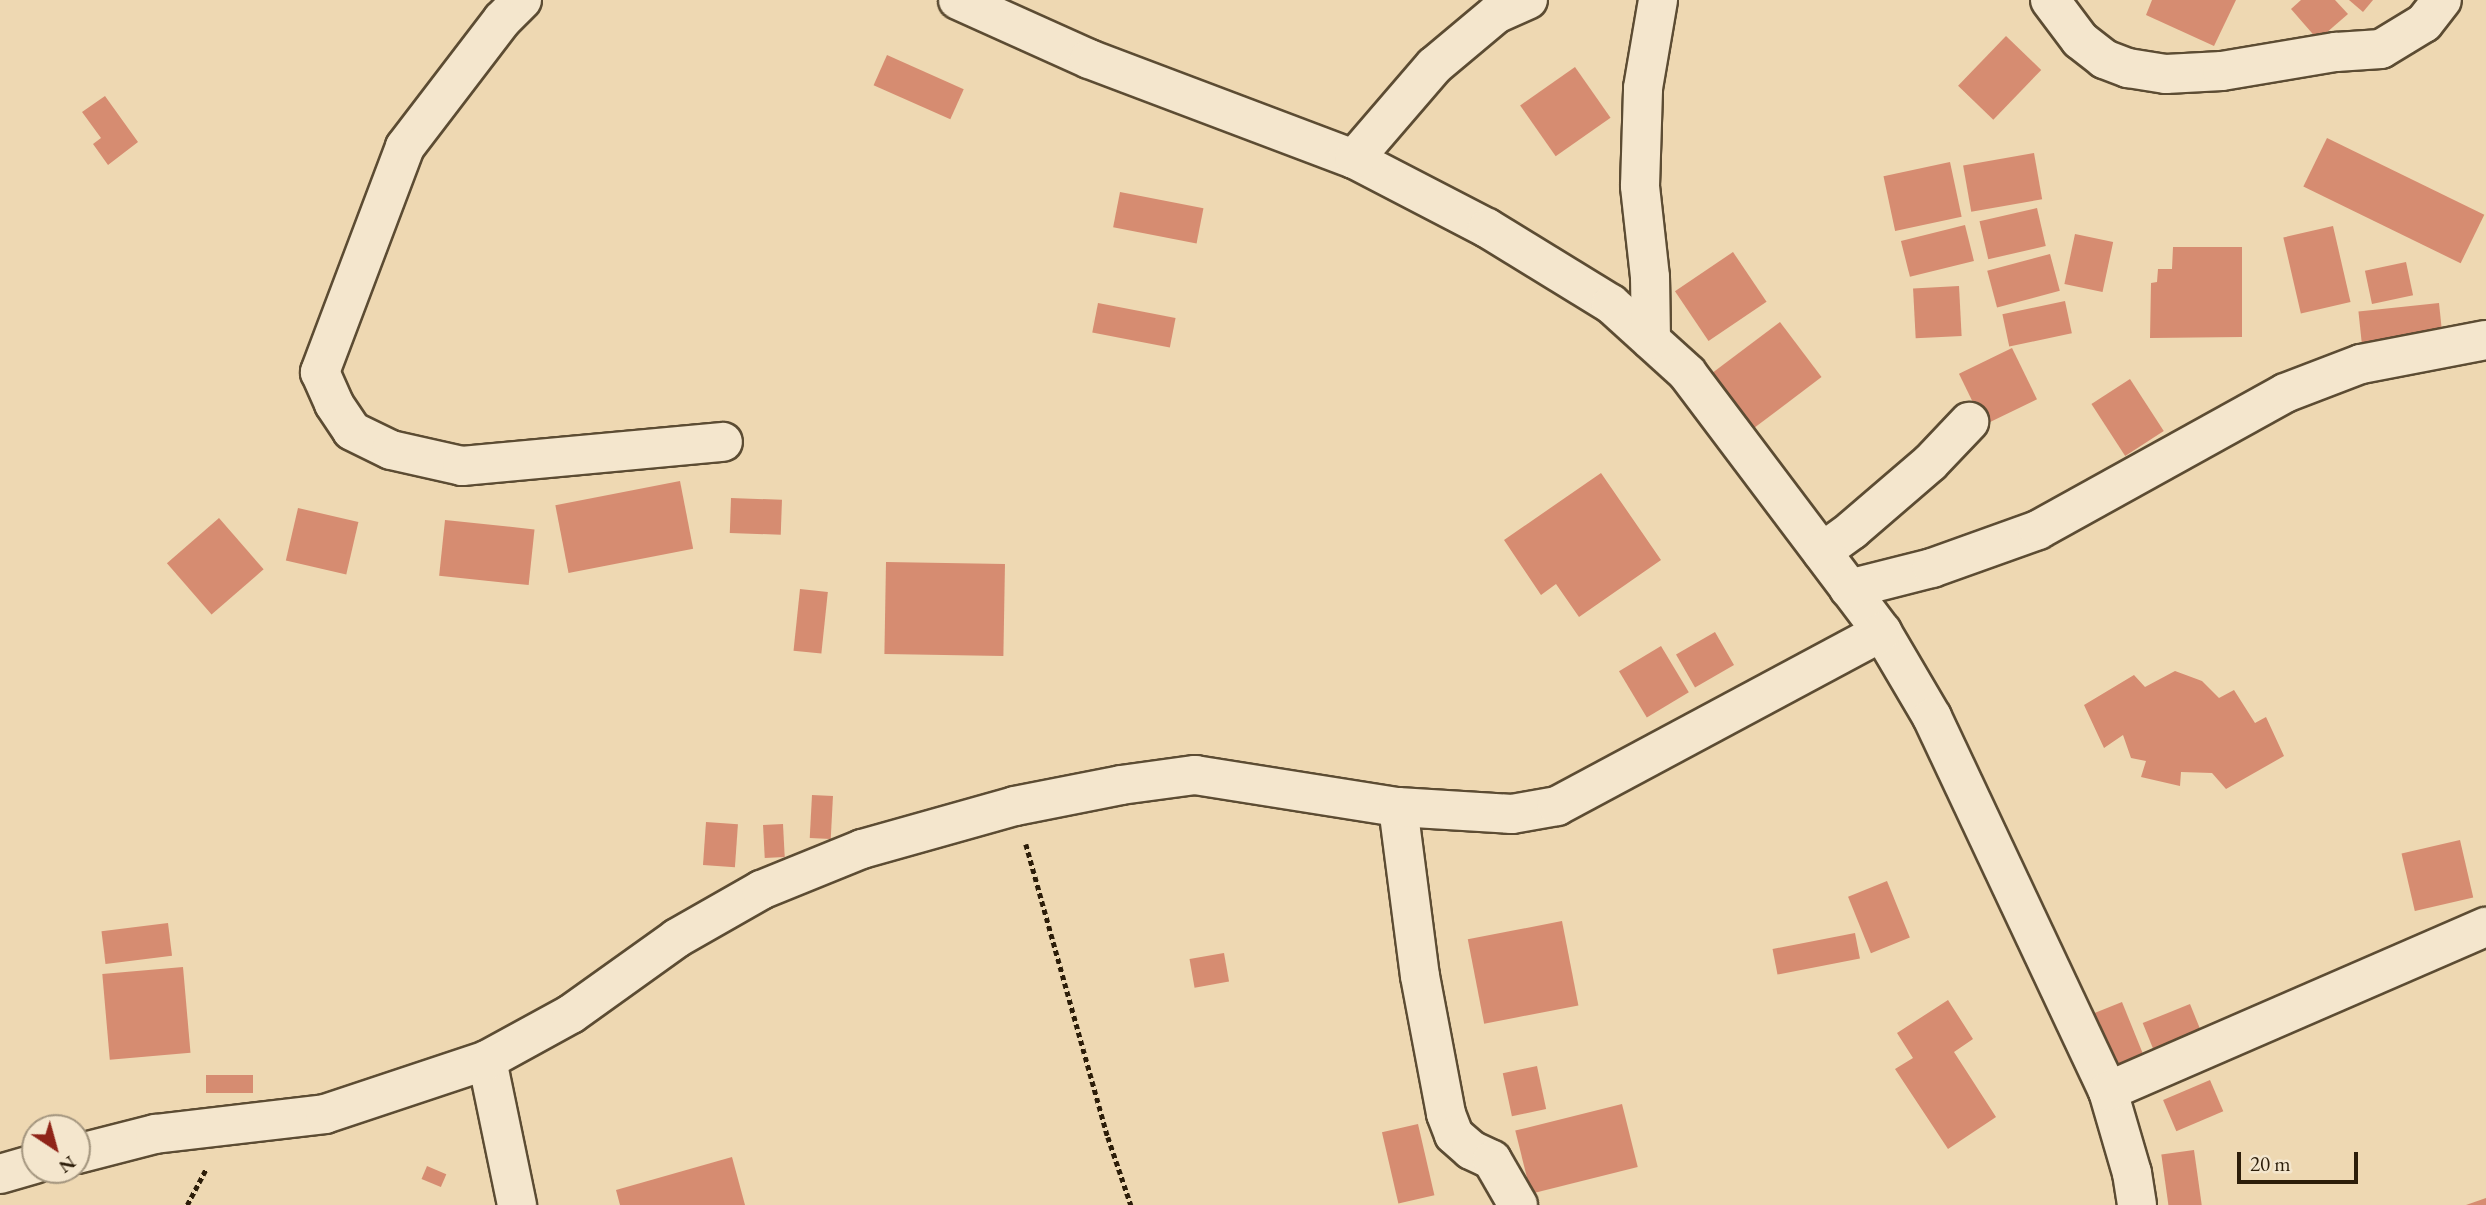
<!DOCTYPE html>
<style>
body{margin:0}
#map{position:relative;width:2486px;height:1205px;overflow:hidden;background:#eed8b2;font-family:"EB Garamond",serif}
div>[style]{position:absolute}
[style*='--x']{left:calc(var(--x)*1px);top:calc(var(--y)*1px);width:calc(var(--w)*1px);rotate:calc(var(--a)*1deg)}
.building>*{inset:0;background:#d68c71;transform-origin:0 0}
.path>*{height:4.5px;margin-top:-2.25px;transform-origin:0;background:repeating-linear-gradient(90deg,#2c1d09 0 5px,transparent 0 8.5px)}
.roads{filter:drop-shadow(2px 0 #5c4c33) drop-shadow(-2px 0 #5c4c33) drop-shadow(0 2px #5c4c33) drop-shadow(0 -2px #5c4c33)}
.minor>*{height:38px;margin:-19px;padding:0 19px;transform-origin:19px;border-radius:19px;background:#f4e6cd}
span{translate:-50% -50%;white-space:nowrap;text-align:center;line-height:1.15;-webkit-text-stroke:5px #f4e6cd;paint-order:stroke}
.north{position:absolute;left:21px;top:1114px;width:70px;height:70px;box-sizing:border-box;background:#f4e6cd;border:2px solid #a4967f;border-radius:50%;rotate:144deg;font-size:19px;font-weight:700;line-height:28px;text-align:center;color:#2c1d09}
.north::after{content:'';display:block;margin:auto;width:24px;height:32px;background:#8f2418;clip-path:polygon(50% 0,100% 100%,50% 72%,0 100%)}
.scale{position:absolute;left:2237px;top:1152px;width:121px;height:32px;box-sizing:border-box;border:4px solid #2c1d09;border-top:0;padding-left:9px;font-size:21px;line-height:24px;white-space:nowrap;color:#2c1d09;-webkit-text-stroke:5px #f4e6cd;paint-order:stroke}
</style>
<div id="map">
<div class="building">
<div style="clip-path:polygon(2152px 0,2236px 0,2214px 46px,2146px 15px)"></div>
<div style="clip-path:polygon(2301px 0,2335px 0,2348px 14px,2318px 40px,2291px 9px)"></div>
<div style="clip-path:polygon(2349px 0,2373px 0,2363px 12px)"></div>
<div style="left:2006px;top:36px;width:49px;height:69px;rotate:44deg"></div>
<div style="left:887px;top:55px;width:84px;height:33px;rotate:24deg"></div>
<div style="left:1575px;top:67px;width:62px;height:67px;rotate:55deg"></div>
<div style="clip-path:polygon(105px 96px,138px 142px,108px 165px,93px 144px,101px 138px,82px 112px)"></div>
<div style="left:2327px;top:138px;width:175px;height:54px;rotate:26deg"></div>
<div style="left:2034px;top:153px;width:47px;height:72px;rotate:80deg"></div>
<div style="left:1950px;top:162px;width:56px;height:68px;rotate:78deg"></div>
<div style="left:1120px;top:192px;width:85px;height:36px;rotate:11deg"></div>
<div style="left:2037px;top:208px;width:39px;height:59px;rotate:77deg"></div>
<div style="left:1965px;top:225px;width:37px;height:66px;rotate:76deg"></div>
<div style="left:2333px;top:226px;width:78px;height:51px;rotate:77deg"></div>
<div style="left:2075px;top:234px;width:39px;height:51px;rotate:12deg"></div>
<div style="clip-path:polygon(2173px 247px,2242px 247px,2242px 337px,2150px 338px,2151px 283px,2157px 282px,2158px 269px,2172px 269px)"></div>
<div style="left:1733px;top:252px;width:60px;height:70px;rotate:56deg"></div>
<div style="left:2050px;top:254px;width:38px;height:65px;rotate:75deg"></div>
<div style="left:2406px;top:262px;width:34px;height:42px;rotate:78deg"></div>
<div style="left:1959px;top:286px;width:50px;height:46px;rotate:87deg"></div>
<div style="left:2065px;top:301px;width:33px;height:64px;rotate:78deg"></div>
<div style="left:1098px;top:303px;width:79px;height:30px;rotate:11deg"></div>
<div style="left:2439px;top:303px;width:38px;height:81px;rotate:84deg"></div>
<div style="left:1780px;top:322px;width:69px;height:87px;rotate:53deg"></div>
<div style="left:2012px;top:348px;width:57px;height:59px;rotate:64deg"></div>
<div style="left:2130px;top:379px;width:62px;height:46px;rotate:57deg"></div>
<div style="clip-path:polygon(1601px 473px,1661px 560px,1579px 617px,1556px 584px,1541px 595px,1504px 540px)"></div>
<div style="left:680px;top:481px;width:69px;height:127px;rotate:79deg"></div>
<div style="left:731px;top:498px;width:51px;height:35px;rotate:2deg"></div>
<div style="left:298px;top:508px;width:62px;height:54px;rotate:13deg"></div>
<div style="left:219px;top:518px;width:68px;height:69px;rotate:49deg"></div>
<div style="left:445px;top:520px;width:90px;height:56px;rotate:6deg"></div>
<div style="left:886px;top:562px;width:119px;height:92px;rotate:1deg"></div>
<div style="left:800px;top:589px;width:28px;height:62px;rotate:6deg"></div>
<div style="left:1715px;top:632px;width:38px;height:45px;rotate:60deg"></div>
<div style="left:1661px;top:646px;width:54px;height:49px;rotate:59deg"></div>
<div style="clip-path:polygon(2175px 671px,2202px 681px,2219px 698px,2234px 690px,2255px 723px,2266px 717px,2284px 756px,2226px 789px,2212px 773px,2181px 772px,2180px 786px,2141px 777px,2146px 761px,2131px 758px,2123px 735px,2104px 748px,2084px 705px,2134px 675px,2145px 687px)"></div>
<div style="left:812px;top:795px;width:21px;height:43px;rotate:3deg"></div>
<div style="left:706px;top:822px;width:32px;height:43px;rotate:4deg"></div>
<div style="left:783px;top:824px;width:33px;height:20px;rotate:87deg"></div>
<div style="left:2460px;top:840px;width:59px;height:60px;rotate:77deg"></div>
<div style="left:1887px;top:881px;width:61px;height:42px;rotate:68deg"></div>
<div style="left:1562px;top:921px;width:86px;height:96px;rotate:79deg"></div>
<div style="left:168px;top:923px;width:33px;height:67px;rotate:83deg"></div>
<div style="left:1855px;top:933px;width:26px;height:84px;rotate:79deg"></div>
<div style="left:1224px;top:953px;width:29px;height:35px;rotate:80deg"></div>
<div style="left:183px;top:967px;width:86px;height:81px;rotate:85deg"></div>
<div style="clip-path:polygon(1948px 1000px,1973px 1039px,1954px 1052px,1996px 1117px,1948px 1149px,1895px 1069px,1913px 1058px,1897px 1033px)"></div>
<div style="left:2122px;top:1002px;width:61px;height:41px;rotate:68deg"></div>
<div style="left:2190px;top:1004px;width:35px;height:51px;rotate:68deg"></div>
<div style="left:1537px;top:1066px;width:44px;height:35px;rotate:78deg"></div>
<div style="left:206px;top:1075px;width:47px;height:18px"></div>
<div style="left:2210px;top:1080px;width:34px;height:51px;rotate:67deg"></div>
<div style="left:1622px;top:1104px;width:65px;height:110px;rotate:76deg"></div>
<div style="left:1418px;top:1124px;width:73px;height:37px;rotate:77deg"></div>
<div style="left:2194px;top:1150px;width:56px;height:33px;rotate:82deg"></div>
<div style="clip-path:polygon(732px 1157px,745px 1205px,620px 1205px,616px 1190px)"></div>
<div style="left:427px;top:1166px;width:21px;height:14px;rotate:23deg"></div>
<div style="clip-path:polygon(2486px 1198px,2486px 1205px,2466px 1205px)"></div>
</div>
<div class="path">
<div style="--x:1026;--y:844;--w:304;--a:74.4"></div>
<div style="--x:1108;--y:1137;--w:72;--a:71.3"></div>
<div style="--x:187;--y:1205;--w:41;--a:-62.2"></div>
</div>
<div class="roads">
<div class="minor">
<div style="--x:522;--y:0;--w:28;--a:135"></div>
<div style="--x:502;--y:20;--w:160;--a:127.4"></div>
<div style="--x:405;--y:147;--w:241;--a:110.7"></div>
<div style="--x:320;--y:372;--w:35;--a:66"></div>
<div style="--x:334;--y:404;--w:32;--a:56"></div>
<div style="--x:352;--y:431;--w:43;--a:26"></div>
<div style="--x:391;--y:450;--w:73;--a:12.7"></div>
<div style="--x:462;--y:466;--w:262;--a:-5.3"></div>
<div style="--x:958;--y:0;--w:144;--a:24.2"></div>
<div style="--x:1089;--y:59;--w:283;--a:20.7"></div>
<div style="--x:1354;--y:159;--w:150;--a:27.4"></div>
<div style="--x:1487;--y:228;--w:145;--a:31.5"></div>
<div style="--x:1611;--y:304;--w:103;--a:42.2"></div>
<div style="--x:1687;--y:373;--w:324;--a:53"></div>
<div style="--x:1882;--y:632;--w:99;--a:59.5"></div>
<div style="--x:1932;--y:717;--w:413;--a:64.8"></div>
<div style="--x:2108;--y:1091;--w:85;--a:73.7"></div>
<div style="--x:2132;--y:1173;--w:32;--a:81"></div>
<div style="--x:2050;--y:0;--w:50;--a:53.1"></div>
<div style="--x:2080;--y:40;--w:31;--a:38"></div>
<div style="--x:2104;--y:59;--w:26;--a:21"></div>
<div style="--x:2128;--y:68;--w:38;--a:9"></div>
<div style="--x:2166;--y:74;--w:56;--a:-3.1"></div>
<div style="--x:2222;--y:71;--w:116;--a:-9.5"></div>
<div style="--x:2336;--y:52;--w:45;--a:-3.8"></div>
<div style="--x:2381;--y:49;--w:50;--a:-31.2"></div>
<div style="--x:2424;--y:23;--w:29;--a:-52"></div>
<div style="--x:1354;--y:159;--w:123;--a:-49.3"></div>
<div style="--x:1434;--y:66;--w:81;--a:-40"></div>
<div style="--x:1496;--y:14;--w:35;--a:-24"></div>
<div style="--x:1651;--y:340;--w:63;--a:-90.9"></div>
<div style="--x:1650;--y:277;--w:92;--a:-96.3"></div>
<div style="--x:1640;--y:186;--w:98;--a:-88.2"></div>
<div style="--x:1643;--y:88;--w:89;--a:-80.3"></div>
<div style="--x:1822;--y:552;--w:37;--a:-36"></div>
<div style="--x:1852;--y:530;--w:103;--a:-40.7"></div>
<div style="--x:1930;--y:463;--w:57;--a:-46.4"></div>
<div style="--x:1849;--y:589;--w:86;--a:-14.2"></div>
<div style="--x:1932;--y:568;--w:113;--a:-19.7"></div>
<div style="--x:2038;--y:530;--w:282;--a:-29"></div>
<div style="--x:2285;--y:393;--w:81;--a:-20.9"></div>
<div style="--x:2361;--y:364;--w:127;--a:-10.9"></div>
<div style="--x:1398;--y:807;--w:170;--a:82.6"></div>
<div style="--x:1420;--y:976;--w:140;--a:79.3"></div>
<div style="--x:1446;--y:1114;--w:22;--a:69"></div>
<div style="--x:1454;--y:1135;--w:23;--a:41"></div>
<div style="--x:1471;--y:1150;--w:23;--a:25"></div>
<div style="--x:1492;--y:1160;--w:52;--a:60"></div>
<div style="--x:487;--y:1060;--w:148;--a:78.3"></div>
<div style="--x:2108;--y:1091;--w:412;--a:-23.5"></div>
<div style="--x:77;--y:1154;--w:81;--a:-14.4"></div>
<div style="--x:155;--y:1134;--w:171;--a:-6.7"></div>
<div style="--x:325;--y:1114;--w:171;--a:-18.4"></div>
<div style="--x:487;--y:1060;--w:96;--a:-28.7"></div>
<div style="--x:571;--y:1014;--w:130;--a:-35.6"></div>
<div style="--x:677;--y:938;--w:97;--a:-29.7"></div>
<div style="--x:761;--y:890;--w:109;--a:-22.1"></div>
<div style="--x:862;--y:849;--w:159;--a:-15.7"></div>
<div style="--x:1015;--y:806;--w:108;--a:-11.2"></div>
<div style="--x:1121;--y:785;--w:75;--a:-7.7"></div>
<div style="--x:1195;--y:775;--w:206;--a:9"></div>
<div style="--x:1398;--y:807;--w:114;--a:3.5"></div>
<div style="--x:1512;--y:814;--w:46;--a:-10.1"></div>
<div style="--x:1557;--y:806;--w:369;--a:-28.2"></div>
<div style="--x:0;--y:1174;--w:36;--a:-16"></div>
</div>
</div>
<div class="north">N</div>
<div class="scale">20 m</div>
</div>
